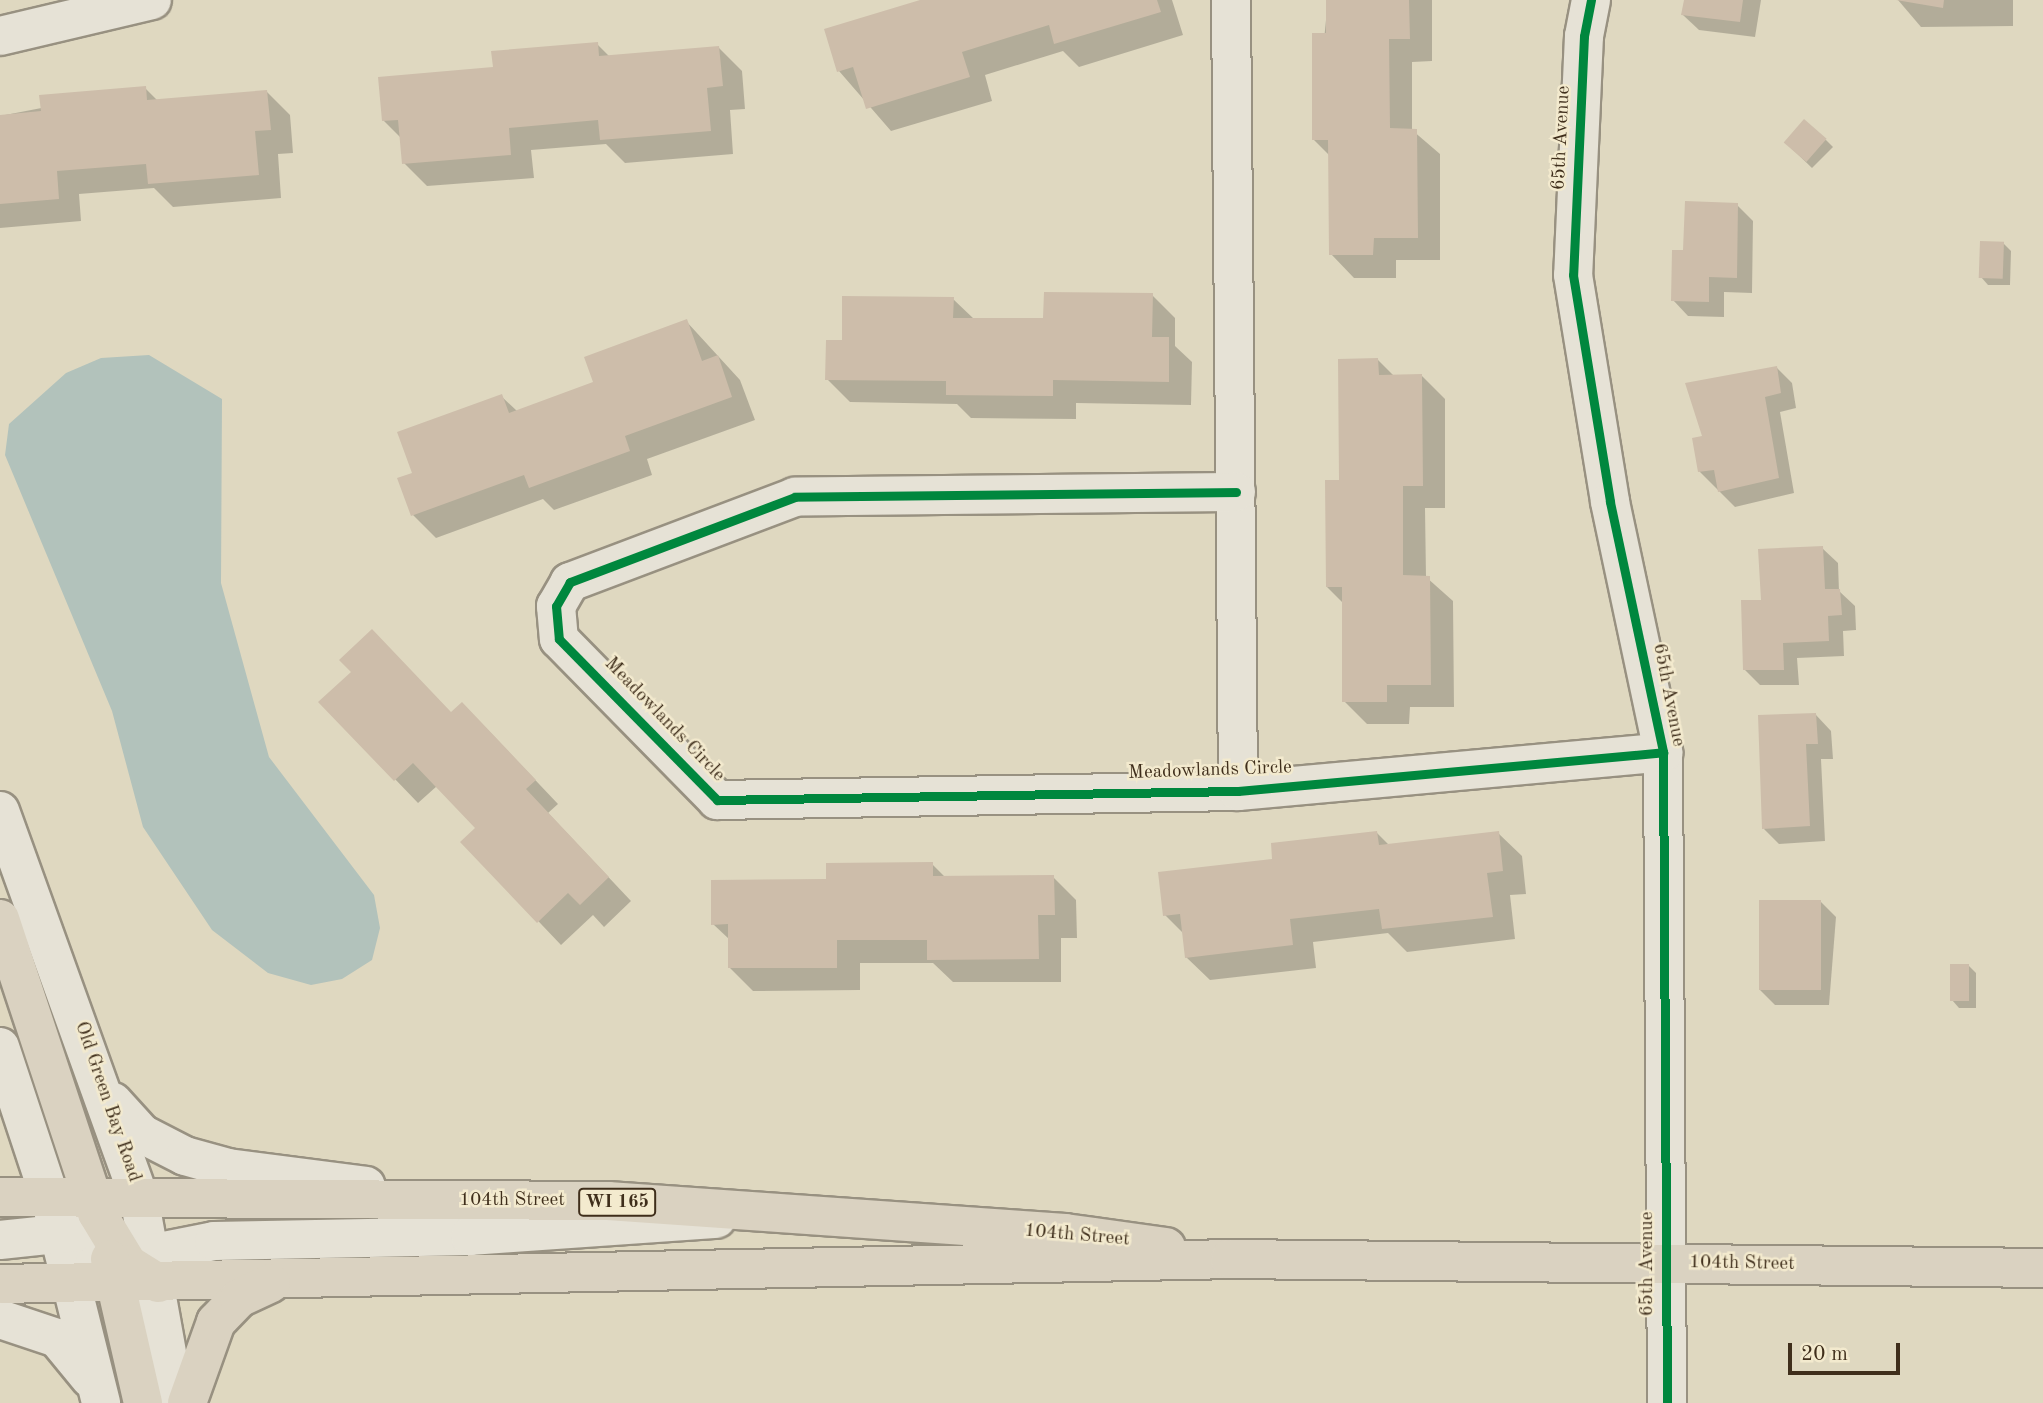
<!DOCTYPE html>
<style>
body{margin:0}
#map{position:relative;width:2043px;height:1403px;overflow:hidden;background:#dfd8c0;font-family:"Old Standard TT",serif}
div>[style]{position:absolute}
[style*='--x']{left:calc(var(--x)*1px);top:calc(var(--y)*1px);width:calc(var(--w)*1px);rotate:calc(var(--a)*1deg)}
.water>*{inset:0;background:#b2c2bb}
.shadow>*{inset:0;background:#0003}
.building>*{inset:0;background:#cdbdaa;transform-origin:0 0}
.roads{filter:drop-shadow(2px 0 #989181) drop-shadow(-2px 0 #989181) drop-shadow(0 2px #989181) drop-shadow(0 -2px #989181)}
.street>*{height:38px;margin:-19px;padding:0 19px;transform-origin:19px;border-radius:19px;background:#e6e2d6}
.secondary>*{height:38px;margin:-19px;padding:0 19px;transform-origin:19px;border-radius:19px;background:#e6e2d6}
.primary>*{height:38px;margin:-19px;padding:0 19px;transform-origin:19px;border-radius:19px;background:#dad2c1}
.cycleway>*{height:9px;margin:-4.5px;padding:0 4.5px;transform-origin:4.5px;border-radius:4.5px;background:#00873e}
span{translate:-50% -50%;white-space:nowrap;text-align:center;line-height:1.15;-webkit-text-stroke:5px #f3eace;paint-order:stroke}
.shield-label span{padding:2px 5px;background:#f3eace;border:2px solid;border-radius:5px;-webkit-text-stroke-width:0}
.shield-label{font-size:18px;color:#3f2e1b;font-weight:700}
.street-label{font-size:19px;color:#3f2e1b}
.scale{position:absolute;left:1788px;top:1343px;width:112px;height:32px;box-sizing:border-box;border:4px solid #3f2e1b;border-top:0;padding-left:9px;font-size:21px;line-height:24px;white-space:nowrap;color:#3f2e1b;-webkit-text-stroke:5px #f3eace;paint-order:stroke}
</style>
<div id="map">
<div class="water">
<div style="clip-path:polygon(149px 355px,222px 399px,221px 583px,269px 757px,374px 895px,380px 928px,372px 960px,342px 979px,311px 985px,268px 973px,212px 930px,143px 827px,112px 711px,5px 455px,9px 424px,66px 373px,101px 358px)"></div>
</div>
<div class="shadow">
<div style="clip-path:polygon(926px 0,1172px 0,1183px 35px,1079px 67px,1063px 51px,985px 75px,992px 101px,891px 131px,839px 71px)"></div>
<div style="clip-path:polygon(1328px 0,1432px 0,1432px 61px,1412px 62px,1412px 130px,1440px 154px,1440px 260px,1396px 260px,1396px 278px,1354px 278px,1331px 254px,1330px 156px,1314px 140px)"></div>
<div style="clip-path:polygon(1685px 0,1761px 0,1755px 37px,1699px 30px,1683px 15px)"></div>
<div style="clip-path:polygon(1898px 0,2013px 0,2013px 26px,1921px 27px)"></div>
<div style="clip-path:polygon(597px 44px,610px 57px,719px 48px,742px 71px,745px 109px,730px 110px,733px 154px,625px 163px,606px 144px,531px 150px,534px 178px,427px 186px,404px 163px,402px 139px,383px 120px,494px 69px)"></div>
<div style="clip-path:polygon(145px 88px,158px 101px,267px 92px,290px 115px,293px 153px,278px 154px,281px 198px,173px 207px,154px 188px,79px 194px,81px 221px,0 228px,0 116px)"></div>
<div style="clip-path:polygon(1826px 140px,1833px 147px,1812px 168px,1785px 142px)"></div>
<div style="clip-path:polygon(1737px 205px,1753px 221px,1752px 293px,1724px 292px,1724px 317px,1688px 316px,1673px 300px,1684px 252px)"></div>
<div style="clip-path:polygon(2003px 243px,2011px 251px,2010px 285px,1988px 285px,1981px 277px)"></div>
<div style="clip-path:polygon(1152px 295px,1175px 318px,1175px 346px,1192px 362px,1191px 405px,1076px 403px,1076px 419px,971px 418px,957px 404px,850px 402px,827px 379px,844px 342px,953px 299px,974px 319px,1045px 320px)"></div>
<div style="clip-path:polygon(686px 321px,740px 380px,755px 420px,647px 459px,652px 475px,554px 510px,543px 499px,436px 538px,413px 515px,414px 474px,501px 396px,517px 411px,596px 383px)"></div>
<div style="clip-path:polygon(1378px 360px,1394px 376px,1422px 376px,1445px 399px,1445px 508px,1425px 508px,1426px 577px,1453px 601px,1454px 707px,1410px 707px,1409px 724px,1367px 724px,1344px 701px,1343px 603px,1327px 587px,1341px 482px)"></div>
<div style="clip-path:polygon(1777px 368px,1792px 383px,1796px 408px,1780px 412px,1794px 493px,1735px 507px,1699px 471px,1705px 438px)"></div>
<div style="clip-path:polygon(1822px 548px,1838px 563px,1839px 591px,1855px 606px,1856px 630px,1843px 631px,1844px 656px,1797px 658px,1799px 685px,1760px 685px,1744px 669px,1763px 601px)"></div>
<div style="clip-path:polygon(321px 702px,451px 714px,485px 727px,558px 804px,548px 813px,631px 901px,604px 927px,593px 915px,561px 945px,463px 842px,478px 828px,437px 786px,418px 803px)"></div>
<div style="clip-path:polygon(1816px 715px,1831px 731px,1833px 759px,1821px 759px,1825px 841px,1779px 844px,1764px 829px)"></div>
<div style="clip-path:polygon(1376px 832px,1389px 845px,1498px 833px,1522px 856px,1526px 894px,1510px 895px,1515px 939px,1407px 952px,1388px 933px,1313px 942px,1316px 968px,1210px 980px,1186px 957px,1184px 934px,1165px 915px,1274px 861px)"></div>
<div style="clip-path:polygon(932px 864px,946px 878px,1053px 877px,1076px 900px,1077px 938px,1061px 938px,1061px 982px,953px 982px,933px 963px,860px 963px,860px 990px,753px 991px,730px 968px,730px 940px,713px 924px,827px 881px)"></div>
<div style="clip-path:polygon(1820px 901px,1836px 917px,1829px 1005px,1775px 1005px,1759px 989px)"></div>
<div style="clip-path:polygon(1969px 966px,1976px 973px,1976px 1008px,1959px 1008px,1952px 1000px)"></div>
</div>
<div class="building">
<div style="clip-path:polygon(920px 0,1157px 0,1161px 12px,1054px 44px,1049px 25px,962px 52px,970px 77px,866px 109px,853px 67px,837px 72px,824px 29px)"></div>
<div style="clip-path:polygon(1326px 0,1409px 0,1410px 39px,1389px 39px,1390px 128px,1417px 129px,1418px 238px,1374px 238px,1373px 255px,1329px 255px,1328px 140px,1312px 140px,1312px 33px,1326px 33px)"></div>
<div style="clip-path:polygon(1684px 0,1743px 0,1740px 22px,1681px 15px)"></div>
<div style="clip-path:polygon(1896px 0,1944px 0,1943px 8px)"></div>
<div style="clip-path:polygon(598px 42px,599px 56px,719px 46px,723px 86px,707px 88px,711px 131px,600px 140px,598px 120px,509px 128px,511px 155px,402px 164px,398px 120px,382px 121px,378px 77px,493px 67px,491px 51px)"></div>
<div style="clip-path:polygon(146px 86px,147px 100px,267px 90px,271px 130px,255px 131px,259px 175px,148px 184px,146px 164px,57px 171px,59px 199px,0 204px,0 115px,41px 111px,39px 95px)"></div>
<div style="left:1804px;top:119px;width:30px;height:31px;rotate:41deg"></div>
<div style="clip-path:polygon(1685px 201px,1738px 203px,1737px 278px,1709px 277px,1709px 302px,1671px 301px,1672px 250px,1683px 250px)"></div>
<div style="left:1980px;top:241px;width:24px;height:37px;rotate:2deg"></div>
<div style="clip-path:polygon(1044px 292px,1153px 293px,1152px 337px,1169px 337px,1169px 382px,1053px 380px,1053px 396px,946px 395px,946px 381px,825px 380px,826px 340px,842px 340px,842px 296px,954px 297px,953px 318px,1043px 318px)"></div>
<div style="clip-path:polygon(687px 319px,702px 361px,718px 355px,732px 397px,625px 436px,630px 451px,529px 488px,524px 475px,411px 516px,397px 478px,412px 473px,397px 432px,502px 394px,509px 413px,593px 382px,584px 357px)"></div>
<div style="clip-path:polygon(1378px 358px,1379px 375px,1422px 374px,1423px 486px,1403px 486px,1403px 575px,1430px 576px,1431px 685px,1387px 685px,1387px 702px,1342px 702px,1342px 587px,1326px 587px,1325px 480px,1339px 480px,1338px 359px)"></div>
<div style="clip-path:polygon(1777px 366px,1781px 393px,1765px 397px,1779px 478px,1718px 492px,1714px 470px,1698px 472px,1692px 438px,1702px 436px,1685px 383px)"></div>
<div style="clip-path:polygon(1823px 546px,1825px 589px,1840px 589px,1842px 615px,1828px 616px,1829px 641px,1783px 643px,1784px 670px,1743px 670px,1741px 600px,1761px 600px,1758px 549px)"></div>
<div style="clip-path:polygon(372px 629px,451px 712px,462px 702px,536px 780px,526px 789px,609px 877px,580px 905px,568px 893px,537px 923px,460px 842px,475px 828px,413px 763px,394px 781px,318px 702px,351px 672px,339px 660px)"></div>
<div style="clip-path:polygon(1816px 713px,1818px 744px,1806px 744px,1810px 826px,1762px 829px,1758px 715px)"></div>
<div style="clip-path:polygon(1377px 831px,1379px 845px,1499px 831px,1503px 871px,1487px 873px,1493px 917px,1382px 929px,1379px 909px,1290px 919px,1293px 945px,1185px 958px,1180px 914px,1163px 916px,1158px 872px,1272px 859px,1271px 843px)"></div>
<div style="clip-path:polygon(933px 862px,933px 876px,1054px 875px,1055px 915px,1038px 915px,1039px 959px,927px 960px,927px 940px,837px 940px,837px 968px,728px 968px,728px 924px,711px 925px,711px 880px,826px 879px,826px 863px)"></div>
<div style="left:1759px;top:900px;width:62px;height:90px"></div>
<div style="left:1950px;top:964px;width:19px;height:37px"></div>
</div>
<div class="roads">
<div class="street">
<div style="--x:1231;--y:0;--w:791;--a:89.49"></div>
<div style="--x:1591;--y:0;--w:37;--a:101"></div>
<div style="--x:1584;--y:36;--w:239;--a:92.6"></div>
<div style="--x:1573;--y:275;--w:230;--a:80.7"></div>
<div style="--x:1610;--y:502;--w:256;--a:78"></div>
<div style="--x:1663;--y:752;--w:651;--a:89.65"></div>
<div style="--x:0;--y:36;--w:156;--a:-13.3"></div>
<div style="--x:1236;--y:492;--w:441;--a:179.4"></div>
<div style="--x:795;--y:497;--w:241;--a:159.3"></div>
<div style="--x:570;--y:582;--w:28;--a:120"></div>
<div style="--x:556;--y:606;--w:33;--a:85"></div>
<div style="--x:559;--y:639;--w:226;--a:45.5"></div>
<div style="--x:717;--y:800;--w:521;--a:-0.99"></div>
<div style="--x:1238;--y:791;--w:427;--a:-5.2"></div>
</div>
<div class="secondary">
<div style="--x:0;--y:811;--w:410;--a:70.2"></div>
<div style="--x:139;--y:1197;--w:209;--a:79.8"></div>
<div style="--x:0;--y:1047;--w:159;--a:71.7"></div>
<div style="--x:50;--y:1198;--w:211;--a:76"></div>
<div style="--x:113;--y:1102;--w:43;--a:47.8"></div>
<div style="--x:142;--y:1134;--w:48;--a:27.1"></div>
<div style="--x:185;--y:1156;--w:45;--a:15.6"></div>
<div style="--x:228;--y:1168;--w:139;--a:7.4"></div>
<div style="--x:0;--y:1240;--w:85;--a:-6"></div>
<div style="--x:94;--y:1265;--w:122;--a:-11.3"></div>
<div style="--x:214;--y:1241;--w:256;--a:-1.1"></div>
<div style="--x:470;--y:1236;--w:247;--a:-4"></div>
<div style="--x:0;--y:1319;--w:60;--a:18.4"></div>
<div style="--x:57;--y:1338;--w:52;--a:50.5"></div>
</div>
<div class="primary">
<div style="--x:0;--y:919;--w:310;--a:71.7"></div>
<div style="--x:97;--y:1213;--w:60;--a:58.7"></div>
<div style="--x:128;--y:1264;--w:36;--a:32"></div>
<div style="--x:0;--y:1197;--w:608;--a:0.38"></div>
<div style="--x:608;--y:1201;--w:458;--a:4"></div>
<div style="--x:1065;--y:1233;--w:102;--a:7.9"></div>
<div style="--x:110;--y:1259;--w:148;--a:77.1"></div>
<div style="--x:0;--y:1284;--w:1230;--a:-1.16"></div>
<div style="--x:1230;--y:1259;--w:813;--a:0.63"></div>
<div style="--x:187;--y:1403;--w:86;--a:-70.3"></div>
<div style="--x:216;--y:1322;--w:33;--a:-46"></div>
<div style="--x:239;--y:1298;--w:35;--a:-25"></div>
</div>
</div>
<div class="cycleway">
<div style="--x:1591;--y:0;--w:37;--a:101"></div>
<div style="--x:1584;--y:36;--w:239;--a:92.6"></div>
<div style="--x:1573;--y:275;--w:230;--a:80.7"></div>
<div style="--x:1610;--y:502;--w:256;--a:78"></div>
<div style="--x:1663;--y:752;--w:651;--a:89.65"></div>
<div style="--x:1236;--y:492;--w:441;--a:179.4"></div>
<div style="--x:795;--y:497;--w:241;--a:159.3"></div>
<div style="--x:570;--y:582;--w:28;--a:120"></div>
<div style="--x:556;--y:606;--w:33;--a:85"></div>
<div style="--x:559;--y:639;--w:226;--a:45.5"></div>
<div style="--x:717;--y:800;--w:521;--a:-0.99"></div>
<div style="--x:1238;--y:791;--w:427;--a:-5.2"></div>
</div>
<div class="shield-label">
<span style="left:617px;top:1202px">WI 165</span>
</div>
<div class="street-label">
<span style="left:1562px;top:138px;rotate:-87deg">65th Avenue</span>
<span style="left:1668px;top:695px;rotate:79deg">65th Avenue</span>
<span style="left:664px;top:720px;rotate:46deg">Meadowlands Circle</span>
<span style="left:1210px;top:771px;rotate:-2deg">Meadowlands Circle</span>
<span style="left:107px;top:1102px;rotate:71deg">Old Green Bay Road</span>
<span style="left:512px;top:1201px">104th Street</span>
<span style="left:1077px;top:1236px;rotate:5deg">104th Street</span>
<span style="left:1648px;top:1264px;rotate:-90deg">65th Avenue</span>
<span style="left:1742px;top:1264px;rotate:1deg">104th Street</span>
</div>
<div class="scale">20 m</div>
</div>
